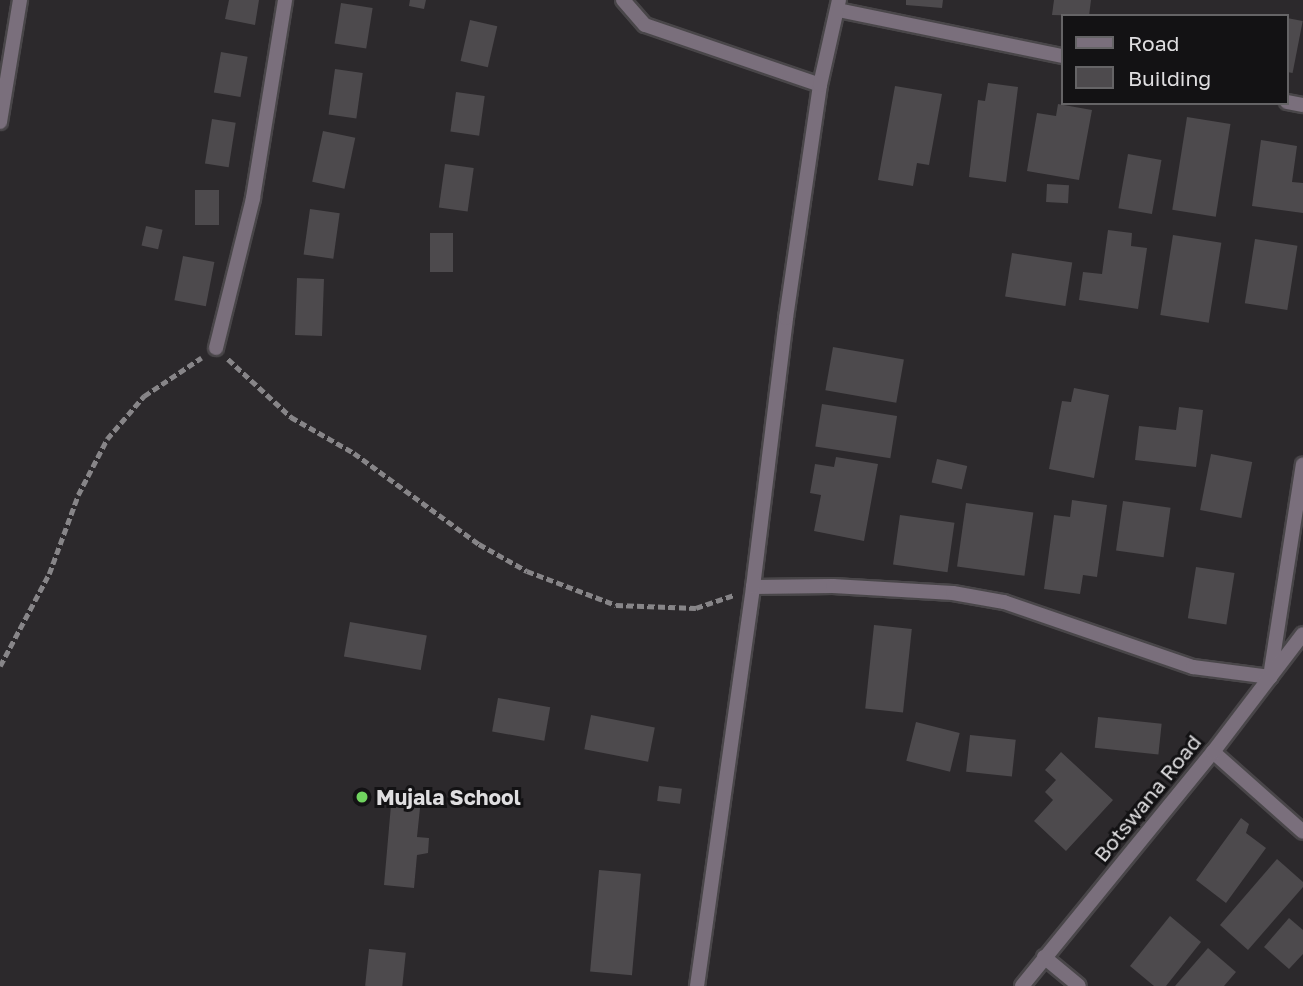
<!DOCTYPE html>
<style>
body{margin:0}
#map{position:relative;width:1303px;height:986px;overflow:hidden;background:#2c292c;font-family:"Golos Text",sans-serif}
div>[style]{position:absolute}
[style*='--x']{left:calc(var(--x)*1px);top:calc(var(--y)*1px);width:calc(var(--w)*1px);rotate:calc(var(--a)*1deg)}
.building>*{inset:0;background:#4d4a4d;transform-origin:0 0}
.path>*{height:4.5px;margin-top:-2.25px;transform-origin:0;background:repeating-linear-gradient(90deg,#878588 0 7px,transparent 0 10.5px)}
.roads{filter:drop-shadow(2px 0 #494649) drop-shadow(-2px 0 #494649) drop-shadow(0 2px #494649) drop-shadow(0 -2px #494649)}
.minor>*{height:14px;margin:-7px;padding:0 7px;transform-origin:7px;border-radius:7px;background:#7a6f7c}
.tertiary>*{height:14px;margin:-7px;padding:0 7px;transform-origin:7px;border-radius:7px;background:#7a6f7c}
.dots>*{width:19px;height:19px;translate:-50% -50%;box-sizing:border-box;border:4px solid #131214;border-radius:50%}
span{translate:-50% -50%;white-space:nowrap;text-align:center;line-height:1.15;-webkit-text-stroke:6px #131214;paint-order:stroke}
.poi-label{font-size:21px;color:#dfdee0;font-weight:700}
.left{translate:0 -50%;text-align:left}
.street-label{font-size:21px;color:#dfdee0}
.legend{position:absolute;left:1061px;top:14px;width:228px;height:91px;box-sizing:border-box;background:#131214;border:2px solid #656466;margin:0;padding:9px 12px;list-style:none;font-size:21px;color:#dfdee0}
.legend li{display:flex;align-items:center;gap:14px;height:35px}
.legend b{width:35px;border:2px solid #656466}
</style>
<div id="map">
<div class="building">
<div style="clip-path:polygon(229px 0,259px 0,255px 25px,225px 19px)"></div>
<div style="clip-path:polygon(410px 0,426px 0,424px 9px,409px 6px)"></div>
<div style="clip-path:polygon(906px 0,943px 0,942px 8px,906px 5px)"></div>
<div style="clip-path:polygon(1054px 0,1091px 0,1089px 16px,1052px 15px)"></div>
<div style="left:341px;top:3px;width:32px;height:41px;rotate:9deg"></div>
<div style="left:1287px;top:18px;width:16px;height:53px;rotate:11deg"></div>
<div style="left:470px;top:20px;width:28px;height:42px;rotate:13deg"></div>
<div style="left:221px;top:52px;width:27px;height:41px;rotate:10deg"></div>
<div style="left:335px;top:69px;width:28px;height:46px;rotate:8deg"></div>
<div style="clip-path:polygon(988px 83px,1018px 87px,1006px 182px,969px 177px,978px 100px,985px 101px)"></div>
<div style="clip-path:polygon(895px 86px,942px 94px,929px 165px,917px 163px,913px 186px,878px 180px)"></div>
<div style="left:456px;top:92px;width:29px;height:40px;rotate:8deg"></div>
<div style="clip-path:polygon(1058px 104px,1092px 110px,1079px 180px,1027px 171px,1037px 113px,1056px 116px)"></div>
<div style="left:1187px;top:117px;width:44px;height:94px;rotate:9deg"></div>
<div style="left:212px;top:119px;width:24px;height:45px;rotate:9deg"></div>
<div style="left:323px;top:131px;width:33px;height:52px;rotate:12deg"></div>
<div style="clip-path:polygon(1261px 140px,1297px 146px,1292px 182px,1303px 183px,1303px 213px,1252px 206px)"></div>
<div style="left:1128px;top:154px;width:34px;height:55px;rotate:10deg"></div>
<div style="left:445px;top:164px;width:29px;height:44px;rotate:8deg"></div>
<div style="left:1047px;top:184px;width:22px;height:18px;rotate:3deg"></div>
<div style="left:195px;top:190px;width:24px;height:35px"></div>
<div style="left:310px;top:209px;width:30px;height:46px;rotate:8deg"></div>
<div style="left:146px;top:226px;width:17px;height:20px;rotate:13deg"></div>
<div style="clip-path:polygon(1108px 230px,1132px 233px,1131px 246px,1147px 248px,1138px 309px,1079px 300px,1083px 272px,1102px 274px)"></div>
<div style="left:430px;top:233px;width:23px;height:39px"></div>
<div style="left:1173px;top:235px;width:49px;height:81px;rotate:9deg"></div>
<div style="left:1255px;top:239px;width:43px;height:65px;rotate:9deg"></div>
<div style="left:1012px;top:253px;width:61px;height:44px;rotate:9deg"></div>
<div style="left:183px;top:256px;width:32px;height:45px;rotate:11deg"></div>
<div style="left:297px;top:278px;width:27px;height:57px;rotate:2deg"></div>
<div style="left:833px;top:347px;width:72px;height:44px;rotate:10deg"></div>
<div style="clip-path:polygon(1074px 388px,1109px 395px,1094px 478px,1049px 469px,1062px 401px,1071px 402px)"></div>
<div style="left:822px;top:404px;width:76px;height:43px;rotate:9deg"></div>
<div style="clip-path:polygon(1179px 407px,1203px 410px,1196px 467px,1135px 460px,1139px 426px,1176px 430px)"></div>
<div style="left:1211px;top:454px;width:42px;height:57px;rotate:11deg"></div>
<div style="clip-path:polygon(836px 457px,878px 464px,864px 541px,814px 531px,821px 495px,810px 493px,815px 464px,834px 467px)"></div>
<div style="left:937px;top:459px;width:31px;height:24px;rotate:13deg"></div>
<div style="clip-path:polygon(1072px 500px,1107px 505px,1097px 577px,1083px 575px,1080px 594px,1044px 589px,1054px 515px,1070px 517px)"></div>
<div style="left:1123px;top:501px;width:48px;height:50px;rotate:8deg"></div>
<div style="left:966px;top:503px;width:68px;height:64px;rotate:8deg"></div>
<div style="left:900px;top:515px;width:55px;height:50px;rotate:8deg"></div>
<div style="left:1196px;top:567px;width:39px;height:52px;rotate:9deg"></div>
<div style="left:350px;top:622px;width:78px;height:35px;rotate:10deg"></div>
<div style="left:874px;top:625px;width:38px;height:84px;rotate:6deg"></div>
<div style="left:498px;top:698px;width:53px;height:34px;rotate:10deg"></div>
<div style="left:591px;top:715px;width:65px;height:35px;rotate:11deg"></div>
<div style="left:1098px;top:717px;width:64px;height:31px;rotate:6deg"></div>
<div style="left:916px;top:722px;width:45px;height:40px;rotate:14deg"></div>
<div style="left:970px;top:735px;width:46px;height:37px;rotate:6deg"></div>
<div style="clip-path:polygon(1061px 752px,1113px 800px,1066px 851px,1034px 821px,1053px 800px,1045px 792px,1056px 780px,1045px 770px)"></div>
<div style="left:659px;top:786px;width:23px;height:15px;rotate:7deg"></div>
<div style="clip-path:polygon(391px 805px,420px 808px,417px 837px,429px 838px,428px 853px,417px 855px,414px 888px,384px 885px)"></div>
<div style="clip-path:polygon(1241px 818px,1249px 824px,1246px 833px,1266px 848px,1226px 903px,1196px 880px)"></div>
<div style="clip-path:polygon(1277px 859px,1303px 882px,1303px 887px,1248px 950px,1220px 925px)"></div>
<div style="left:599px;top:870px;width:42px;height:102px;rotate:5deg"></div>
<div style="clip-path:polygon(1170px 916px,1201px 942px,1166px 986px,1154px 986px,1130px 966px)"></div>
<div style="clip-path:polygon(1289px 918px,1303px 930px,1303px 954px,1289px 969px,1264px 947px)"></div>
<div style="clip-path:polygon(1208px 948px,1236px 972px,1224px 986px,1175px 986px)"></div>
<div style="left:369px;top:949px;width:37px;height:37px;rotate:6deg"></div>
</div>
<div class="path">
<div style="--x:228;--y:359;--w:86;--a:42.6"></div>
<div style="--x:291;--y:417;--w:73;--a:29.7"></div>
<div style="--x:354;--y:453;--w:155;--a:36.1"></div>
<div style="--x:479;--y:544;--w:55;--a:29.4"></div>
<div style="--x:527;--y:571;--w:95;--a:20.9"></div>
<div style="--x:616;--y:605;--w:80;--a:2.1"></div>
<div style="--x:696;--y:608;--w:39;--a:-19"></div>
<div style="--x:0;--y:666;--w:104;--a:-62"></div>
<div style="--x:49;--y:574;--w:84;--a:-69.8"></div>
<div style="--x:78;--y:495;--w:63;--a:-62.6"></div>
<div style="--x:107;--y:439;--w:57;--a:-49.3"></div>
<div style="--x:144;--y:396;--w:69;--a:-33.7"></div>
</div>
<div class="roads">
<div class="minor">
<div style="--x:623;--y:0;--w:33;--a:49"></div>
<div style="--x:645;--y:25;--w:185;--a:18.9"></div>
<div style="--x:838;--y:10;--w:230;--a:11.6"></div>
<div style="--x:1287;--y:102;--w:16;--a:11"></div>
<div style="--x:0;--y:122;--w:124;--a:-80.7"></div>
<div style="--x:216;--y:348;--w:154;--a:-76.1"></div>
<div style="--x:253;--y:198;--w:201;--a:-80.8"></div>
<div style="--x:753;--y:587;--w:80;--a:-0.7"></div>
<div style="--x:833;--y:586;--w:120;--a:3.3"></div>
<div style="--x:953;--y:593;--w:52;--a:10"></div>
<div style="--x:1004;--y:602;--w:200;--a:19"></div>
<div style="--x:1193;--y:667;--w:78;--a:7.4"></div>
<div style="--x:1270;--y:677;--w:215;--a:-81.2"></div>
<div style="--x:1213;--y:752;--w:120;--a:41.6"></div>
<div style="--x:1044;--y:957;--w:45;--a:39.6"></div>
<div style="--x:697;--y:986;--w:403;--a:-82"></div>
<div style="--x:753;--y:587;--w:271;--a:-83"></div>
<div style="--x:786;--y:318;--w:235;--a:-81.7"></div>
<div style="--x:820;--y:85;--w:87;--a:-77.4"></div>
</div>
<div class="tertiary">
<div style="--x:1022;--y:986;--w:302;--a:-50.8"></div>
<div style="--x:1213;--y:752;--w:148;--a:-52.7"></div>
</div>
</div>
<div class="dots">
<div style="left:362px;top:797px;background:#70d35f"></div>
</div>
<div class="poi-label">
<span class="left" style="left:376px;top:797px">Mujala School</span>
</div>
<div class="street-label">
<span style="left:1147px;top:798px;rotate:-51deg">Botswana Road</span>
</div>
<ul class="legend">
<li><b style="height:9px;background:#7a6f7c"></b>Road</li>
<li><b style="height:19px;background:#4d4a4d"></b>Building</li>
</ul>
</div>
